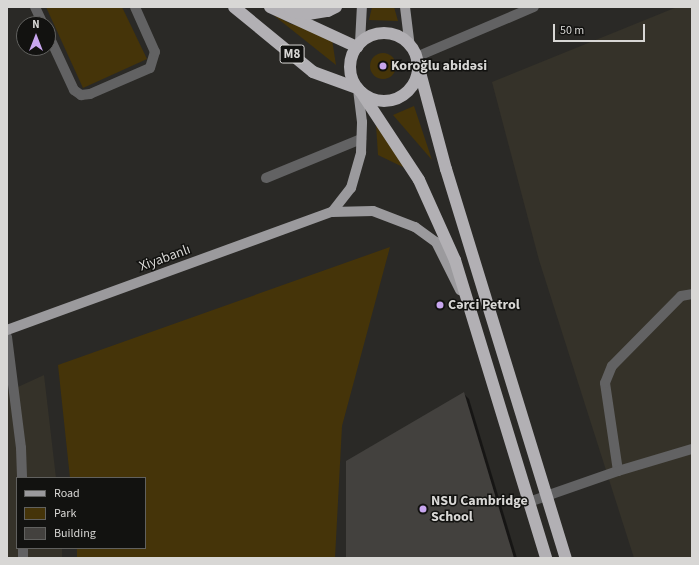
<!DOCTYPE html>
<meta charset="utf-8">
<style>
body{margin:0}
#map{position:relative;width:699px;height:565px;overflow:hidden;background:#2a2926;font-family:"Source Sans 3",sans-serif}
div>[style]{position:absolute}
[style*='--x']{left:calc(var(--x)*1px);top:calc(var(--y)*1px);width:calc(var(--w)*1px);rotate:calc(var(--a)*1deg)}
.built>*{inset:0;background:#353229}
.green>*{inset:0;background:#453409}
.round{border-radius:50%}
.shadow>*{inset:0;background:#0007}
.building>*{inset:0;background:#43413e}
.minor>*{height:10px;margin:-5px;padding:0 5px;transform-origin:5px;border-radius:5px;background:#626263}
.major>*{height:10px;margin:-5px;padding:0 5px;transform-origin:5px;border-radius:5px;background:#9b9a9d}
.highway>*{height:12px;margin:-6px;padding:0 6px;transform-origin:6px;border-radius:6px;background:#b2b0b4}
.highway>.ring{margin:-6px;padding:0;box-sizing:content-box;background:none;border:12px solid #b2b0b4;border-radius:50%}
.dots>*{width:11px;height:11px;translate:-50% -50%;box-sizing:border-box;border:2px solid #121210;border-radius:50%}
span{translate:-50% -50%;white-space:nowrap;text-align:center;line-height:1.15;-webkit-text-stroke:3px #121210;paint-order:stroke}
.shield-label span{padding:1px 3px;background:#121210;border:1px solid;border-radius:3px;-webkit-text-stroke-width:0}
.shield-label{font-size:13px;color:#d8d7d5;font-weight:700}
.poi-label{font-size:14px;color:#d8d7d5;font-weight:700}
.left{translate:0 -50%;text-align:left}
.street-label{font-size:14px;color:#d8d7d5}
.frame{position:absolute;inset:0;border:8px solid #d8d7d5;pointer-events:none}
.legend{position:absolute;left:16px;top:477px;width:130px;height:72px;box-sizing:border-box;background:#121210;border:1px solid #61615f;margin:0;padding:5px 7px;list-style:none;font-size:12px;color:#d8d7d5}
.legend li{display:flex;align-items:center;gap:8px;height:20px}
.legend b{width:20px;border:1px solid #61615f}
.north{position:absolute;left:16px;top:16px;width:40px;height:40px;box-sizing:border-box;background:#121210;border:1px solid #61615f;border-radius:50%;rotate:0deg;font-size:11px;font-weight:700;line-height:16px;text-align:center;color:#d8d7d5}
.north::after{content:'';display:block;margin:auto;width:14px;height:18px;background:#c8a6ef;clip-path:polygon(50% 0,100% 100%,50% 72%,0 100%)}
.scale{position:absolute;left:553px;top:24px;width:92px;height:18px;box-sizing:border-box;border:2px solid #d8d7d5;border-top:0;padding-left:5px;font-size:12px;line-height:14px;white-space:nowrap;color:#d8d7d5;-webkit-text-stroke:3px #121210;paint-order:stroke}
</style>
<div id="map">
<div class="built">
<div style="clip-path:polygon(677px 7px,692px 7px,692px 558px,634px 558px,539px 260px,492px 82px)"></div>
<div style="clip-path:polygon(44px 375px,56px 478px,17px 478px,17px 548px,62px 548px,62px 558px,7px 558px,7px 392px)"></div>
</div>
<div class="green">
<div style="clip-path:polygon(46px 7px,122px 7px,147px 59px,83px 88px)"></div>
<div style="clip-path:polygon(372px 7px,394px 7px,398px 21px,369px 20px)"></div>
<div style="clip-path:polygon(272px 14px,291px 24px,331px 33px,336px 65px)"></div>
<div class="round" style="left:370px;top:53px;width:26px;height:26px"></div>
<div style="clip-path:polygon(414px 106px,432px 160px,393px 115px)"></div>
<div style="clip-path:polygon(376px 124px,407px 169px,378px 155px)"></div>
<div style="clip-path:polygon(390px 247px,342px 426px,335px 558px,77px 558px,77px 548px,145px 548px,145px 478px,70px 478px,58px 365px)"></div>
</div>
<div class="shadow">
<div style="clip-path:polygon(464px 394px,469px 399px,517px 558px,347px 558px)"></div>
</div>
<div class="building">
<div style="clip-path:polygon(464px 392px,514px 558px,346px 558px,346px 461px)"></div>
</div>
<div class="minor">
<div style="--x:35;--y:7;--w:19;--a:65"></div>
<div style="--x:48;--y:34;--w:62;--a:65.1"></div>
<div style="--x:74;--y:90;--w:9;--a:36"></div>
<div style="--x:81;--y:95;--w:9;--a:-6"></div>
<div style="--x:90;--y:94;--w:65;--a:-23.4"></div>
<div style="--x:150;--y:68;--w:17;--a:-73"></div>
<div style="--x:155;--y:52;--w:49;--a:-114"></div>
<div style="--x:416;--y:57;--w:128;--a:-23"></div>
<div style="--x:266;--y:178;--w:103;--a:-22.3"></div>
<div style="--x:7;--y:337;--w:112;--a:82.8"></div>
<div style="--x:21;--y:448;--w:30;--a:88"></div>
<div style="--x:618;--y:471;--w:89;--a:-98.4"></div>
<div style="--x:605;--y:383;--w:18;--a:-68"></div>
<div style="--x:612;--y:366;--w:98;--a:-45.4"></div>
<div style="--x:681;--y:296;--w:11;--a:-10"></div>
<div style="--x:529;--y:502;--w:94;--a:-19.2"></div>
<div style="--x:618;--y:471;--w:77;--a:-16.6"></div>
<div style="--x:23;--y:548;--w:10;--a:90"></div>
</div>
<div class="major">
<div style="--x:405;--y:7;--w:39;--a:83"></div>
<div style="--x:360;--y:43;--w:36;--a:-87"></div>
<div style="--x:332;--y:212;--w:31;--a:-52"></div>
<div style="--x:351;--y:188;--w:37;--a:-74"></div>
<div style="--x:361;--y:152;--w:30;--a:-88"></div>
<div style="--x:362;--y:122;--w:34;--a:-97"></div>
<div style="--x:7;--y:330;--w:346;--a:-20"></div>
<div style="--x:332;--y:212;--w:41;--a:-1.4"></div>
<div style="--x:373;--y:211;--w:45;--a:20.9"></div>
<div style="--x:415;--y:227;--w:26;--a:36"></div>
<div style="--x:436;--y:242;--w:54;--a:63.4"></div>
</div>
<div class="highway">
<div style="--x:234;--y:7;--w:102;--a:39.4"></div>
<div style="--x:313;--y:72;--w:47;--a:20"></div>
<div style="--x:270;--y:7;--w:96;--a:24.7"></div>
<div style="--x:290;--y:11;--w:18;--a:9"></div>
<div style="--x:308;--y:14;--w:20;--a:-9"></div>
<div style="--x:328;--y:11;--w:9;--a:-27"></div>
<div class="ring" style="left:350px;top:33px;width:56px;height:56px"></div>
<div style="--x:417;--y:61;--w:112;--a:75"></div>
<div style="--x:446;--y:169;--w:407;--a:72.9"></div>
<div style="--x:361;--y:92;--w:105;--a:56.6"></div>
<div style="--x:419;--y:180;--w:88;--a:65.8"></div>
<div style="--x:455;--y:260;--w:312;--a:73"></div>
</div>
<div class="dots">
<div style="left:383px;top:66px;background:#c8a6ef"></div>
<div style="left:440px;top:305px;background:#c8a6ef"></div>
<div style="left:423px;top:509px;background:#c8a6ef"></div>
</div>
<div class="shield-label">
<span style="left:292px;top:54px">M8</span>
</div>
<div class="poi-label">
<span class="left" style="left:391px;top:66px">Koroğlu abidəsi</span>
<span class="left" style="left:448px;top:305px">Cərci Petrol</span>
<span class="left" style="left:431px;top:509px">NSU Cambridge<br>School</span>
</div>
<div class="street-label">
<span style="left:165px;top:258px;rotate:-20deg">Xiyabanlı</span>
</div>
<div class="frame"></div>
<ul class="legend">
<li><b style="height:5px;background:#9b9a9d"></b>Road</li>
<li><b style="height:11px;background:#453409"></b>Park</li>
<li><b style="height:11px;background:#43413e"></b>Building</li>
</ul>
<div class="north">N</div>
<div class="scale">50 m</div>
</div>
